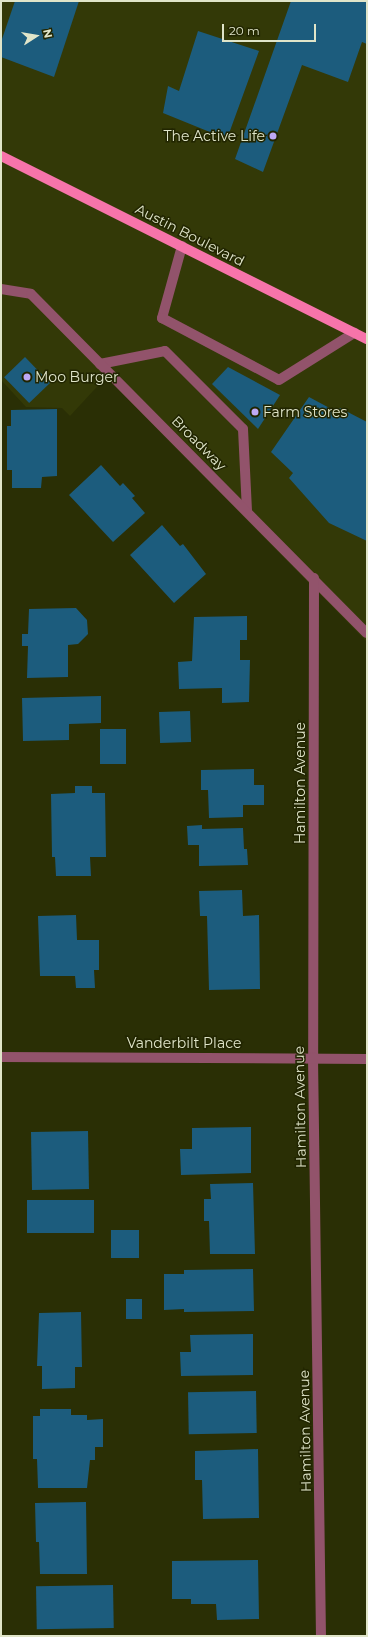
<!DOCTYPE html>
<style>
body{margin:0}
#map{position:relative;width:368px;height:1637px;overflow:hidden;background:#2a2f05;font-family:Montserrat,sans-serif}
div>[style]{position:absolute}
[style*='--x']{left:calc(var(--x)*1px);top:calc(var(--y)*1px);width:calc(var(--w)*1px);rotate:calc(var(--a)*1deg)}
.built>*{inset:0;background:#333907}
.building>*{inset:0;background:#1c5c7d;transform-origin:0 0}
.lane>*{height:10px;margin:-5px;padding:0 5px;transform-origin:5px;border-radius:5px;background:#92536b}
.street>*{height:10px;margin:-5px;padding:0 5px;transform-origin:5px;border-radius:5px;background:#92536b}
.primary>*{height:10px;margin:-5px;padding:0 5px;transform-origin:5px;border-radius:5px;background:#f774aa}
.dots>*{width:11px;height:11px;translate:-50% -50%;box-sizing:border-box;border:2px solid #212500;border-radius:50%}
span{translate:-50% -50%;white-space:nowrap;text-align:center;line-height:1.15;-webkit-text-stroke:3px #212500;paint-order:stroke}
.poi-label{font-size:14px;color:#e0e5c9}
.right{translate:-100% -50%;text-align:right}
.left{translate:0 -50%;text-align:left}
.street-label{font-size:14px;color:#e0e5c9}
.frame{position:absolute;inset:0;border:2px solid #e0e5c9;pointer-events:none}
.north{position:absolute;left:16px;top:16px;width:40px;height:40px;-webkit-text-stroke:3px #212500;paint-order:stroke;rotate:78deg;font-size:11px;font-weight:700;line-height:16px;text-align:center;color:#e0e5c9}
.north::after{content:'';display:block;margin:auto;width:14px;height:18px;background:#e0e5c9;clip-path:polygon(50% 0,100% 100%,50% 72%,0 100%)}
.scale{position:absolute;left:222px;top:24px;width:94px;height:18px;box-sizing:border-box;border:2px solid #e0e5c9;border-top:0;padding-left:5px;font-size:12px;line-height:14px;white-space:nowrap;color:#e0e5c9;-webkit-text-stroke:3px #212500;paint-order:stroke}
</style>
<div id="map">
<div class="built">
<div style="clip-path:polygon(1px 1px,367px 1px,367px 642px,106px 377px,70px 416px,62px 408px,26px 407px,1px 380px)"></div>
</div>
<div class="building">
<div style="clip-path:polygon(15px 1px,79px 1px,54px 77px,1px 57px,1px 42px)"></div>
<div style="clip-path:polygon(291px 1px,367px 1px,367px 44px,362px 42px,348px 82px,302px 65px,263px 172px,235px 159px)"></div>
<div style="clip-path:polygon(198px 31px,259px 51px,227px 139px,163px 113px,168px 86px,179px 91px)"></div>
<div style="left:25px;top:357px;width:36px;height:29px;rotate:46deg"></div>
<div style="clip-path:polygon(228px 367px,280px 395px,258px 429px,212px 384px)"></div>
<div style="clip-path:polygon(309px 397px,337px 412px,340px 408px,367px 422px,367px 541px,329px 523px,289px 478px,293px 473px,271px 452px)"></div>
<div style="clip-path:polygon(57px 409px,57px 476px,42px 477px,41px 488px,12px 488px,12px 470px,7px 470px,7px 426px,11px 426px,11px 410px)"></div>
<div style="clip-path:polygon(101px 465px,120px 486px,123px 483px,135px 496px,132px 498px,145px 513px,113px 542px,69px 495px)"></div>
<div style="clip-path:polygon(162px 525px,180px 546px,183px 544px,206px 574px,174px 603px,130px 555px)"></div>
<div style="clip-path:polygon(76px 608px,87px 620px,88px 634px,78px 644px,68px 645px,68px 677px,27px 678px,28px 646px,22px 646px,22px 634px,28px 634px,29px 609px)"></div>
<div style="clip-path:polygon(247px 616px,247px 640px,240px 640px,240px 660px,250px 660px,249px 702px,222px 703px,222px 688px,179px 689px,178px 662px,192px 661px,194px 617px)"></div>
<div style="clip-path:polygon(101px 696px,101px 723px,69px 724px,69px 740px,23px 741px,22px 698px)"></div>
<div style="left:190px;top:711px;width:31px;height:31px;rotate:88deg"></div>
<div style="left:100px;top:729px;width:26px;height:35px"></div>
<div style="clip-path:polygon(254px 769px,254px 785px,264px 785px,264px 805px,243px 805px,243px 817px,209px 818px,208px 790px,201px 790px,201px 770px)"></div>
<div style="clip-path:polygon(75px 786px,92px 786px,92px 793px,105px 793px,106px 857px,90px 857px,91px 876px,56px 876px,55px 857px,52px 857px,51px 794px,75px 793px)"></div>
<div style="clip-path:polygon(202px 825px,202px 829px,243px 828px,244px 849px,247px 849px,248px 865px,199px 866px,199px 845px,188px 845px,187px 826px)"></div>
<div style="clip-path:polygon(242px 890px,243px 916px,259px 915px,260px 989px,209px 990px,207px 916px,200px 916px,199px 891px)"></div>
<div style="clip-path:polygon(76px 915px,77px 940px,99px 940px,99px 970px,94px 970px,95px 988px,76px 988px,75px 976px,40px 976px,38px 916px)"></div>
<div style="clip-path:polygon(251px 1127px,251px 1173px,181px 1175px,180px 1149px,192px 1149px,192px 1128px)"></div>
<div style="left:88px;top:1131px;width:58px;height:57px;rotate:89deg"></div>
<div style="clip-path:polygon(253px 1183px,255px 1254px,210px 1254px,209px 1221px,204px 1221px,204px 1199px,211px 1199px,210px 1184px)"></div>
<div style="left:27px;top:1200px;width:67px;height:33px"></div>
<div style="left:111px;top:1230px;width:28px;height:28px"></div>
<div style="clip-path:polygon(253px 1269px,254px 1311px,184px 1312px,184px 1309px,164px 1310px,164px 1274px,184px 1274px,184px 1270px)"></div>
<div style="left:126px;top:1299px;width:16px;height:20px"></div>
<div style="clip-path:polygon(81px 1312px,82px 1367px,75px 1367px,75px 1388px,42px 1389px,42px 1366px,37px 1366px,39px 1313px)"></div>
<div style="clip-path:polygon(253px 1334px,253px 1375px,181px 1376px,180px 1352px,191px 1352px,190px 1335px)"></div>
<div style="left:256px;top:1391px;width:42px;height:68px;rotate:89deg"></div>
<div style="clip-path:polygon(40px 1409px,71px 1409px,71px 1415px,87px 1415px,87px 1420px,103px 1419px,103px 1447px,95px 1447px,95px 1460px,90px 1460px,87px 1488px,38px 1488px,37px 1459px,33px 1459px,33px 1416px,40px 1416px)"></div>
<div style="clip-path:polygon(258px 1449px,259px 1518px,203px 1519px,202px 1480px,195px 1480px,195px 1451px)"></div>
<div style="clip-path:polygon(86px 1502px,87px 1574px,40px 1574px,39px 1542px,36px 1542px,35px 1503px)"></div>
<div style="clip-path:polygon(258px 1560px,259px 1619px,217px 1620px,216px 1604px,191px 1604px,191px 1599px,172px 1599px,172px 1561px)"></div>
<div style="left:113px;top:1585px;width:43px;height:77px;rotate:89deg"></div>
</div>
<div class="lane">
<div style="--x:182;--y:246;--w:75;--a:105.5"></div>
<div style="--x:162;--y:318;--w:132;--a:27.9"></div>
<div style="--x:279;--y:380;--w:89;--a:-32.1"></div>
<div style="--x:100;--y:364;--w:66;--a:-11.3"></div>
<div style="--x:165;--y:351;--w:110;--a:45"></div>
<div style="--x:243;--y:429;--w:82;--a:87.2"></div>
</div>
<div class="street">
<div style="--x:1;--y:289;--w:30;--a:9"></div>
<div style="--x:31;--y:294;--w:477;--a:45.3"></div>
<div style="--x:314;--y:578;--w:479;--a:90.1"></div>
<div style="--x:313;--y:1057;--w:579;--a:89.21"></div>
<div style="--x:1;--y:1057;--w:366;--a:0.3"></div>
</div>
<div class="primary">
<div style="--x:1;--y:156;--w:409;--a:26.6"></div>
</div>
<div class="dots">
<div style="left:273px;top:136px;background:#bea9f5"></div>
<div style="left:27px;top:377px;background:#bea9f5"></div>
<div style="left:255px;top:412px;background:#bea9f5"></div>
</div>
<div class="poi-label">
<span class="right" style="left:265px;top:136px">The Active Life</span>
<span class="left" style="left:35px;top:377px">Moo Burger</span>
<span class="left" style="left:263px;top:412px">Farm Stores</span>
</div>
<div class="street-label">
<span style="left:190px;top:235px;rotate:27deg">Austin Boulevard</span>
<span style="left:199px;top:443px;rotate:45deg">Broadway</span>
<span style="left:300px;top:783px;rotate:-90deg">Hamilton Avenue</span>
<span style="left:184px;top:1043px">Vanderbilt Place</span>
<span style="left:300px;top:1107px;rotate:-91deg">Hamilton Avenue</span>
<span style="left:305px;top:1431px;rotate:-91deg">Hamilton Avenue</span>
</div>
<div class="frame"></div>
<div class="north">N</div>
<div class="scale">20 m</div>
</div>
